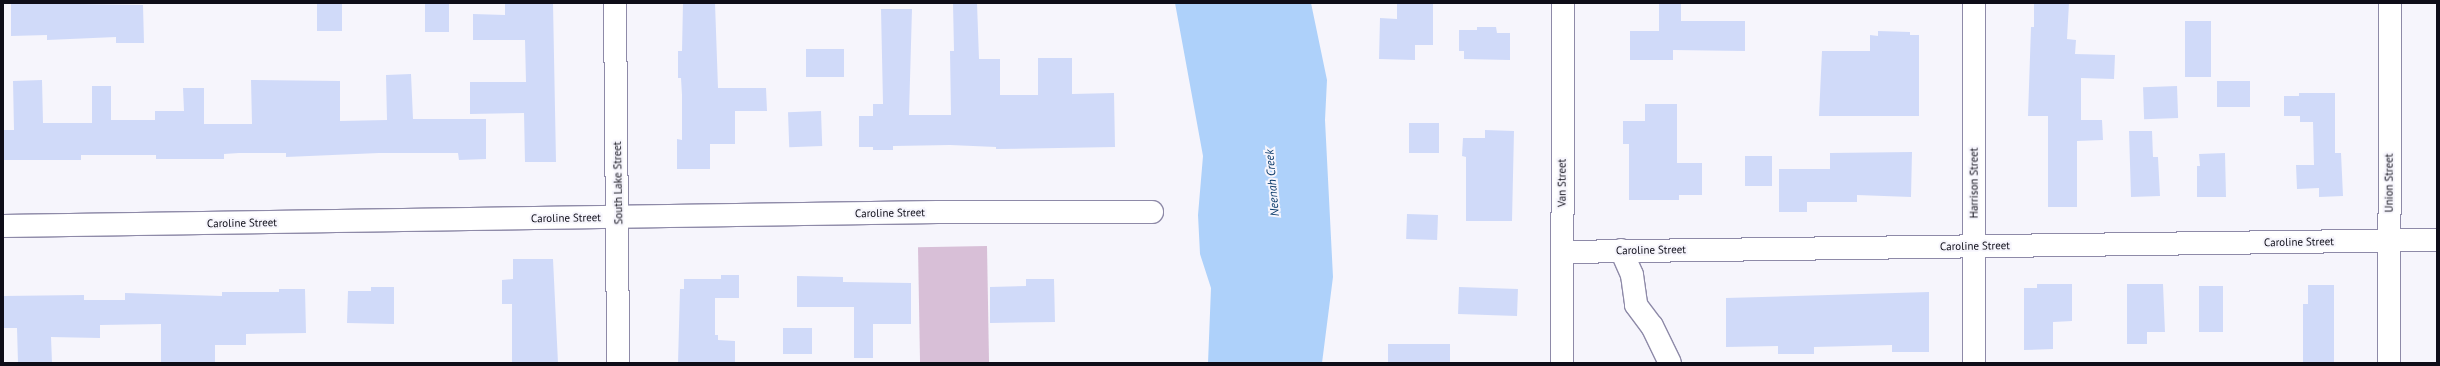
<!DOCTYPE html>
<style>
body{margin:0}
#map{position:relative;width:2440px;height:366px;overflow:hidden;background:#f6f5fc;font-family:"PT Sans",sans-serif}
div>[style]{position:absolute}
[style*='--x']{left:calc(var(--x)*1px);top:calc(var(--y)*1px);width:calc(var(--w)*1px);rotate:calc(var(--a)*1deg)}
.green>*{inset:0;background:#d8bfd7;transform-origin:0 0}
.water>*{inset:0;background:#aed1fa}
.building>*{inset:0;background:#d0daf9;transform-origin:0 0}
.roads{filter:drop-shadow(1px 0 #8e8aa8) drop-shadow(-1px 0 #8e8aa8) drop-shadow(0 1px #8e8aa8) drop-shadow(0 -1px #8e8aa8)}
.minor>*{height:22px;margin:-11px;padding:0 11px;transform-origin:11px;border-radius:11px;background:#fff}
span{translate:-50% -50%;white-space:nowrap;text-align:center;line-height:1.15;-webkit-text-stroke:4px #f6f5fc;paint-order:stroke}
.street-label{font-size:11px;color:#0e0d18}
.water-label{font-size:12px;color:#013364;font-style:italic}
.frame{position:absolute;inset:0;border:4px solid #0e0d18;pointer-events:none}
</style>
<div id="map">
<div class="green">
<div style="left:987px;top:246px;width:117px;height:69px;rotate:89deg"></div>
</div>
<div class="water">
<div style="clip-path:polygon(1175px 3px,1311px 3px,1327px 80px,1325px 120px,1333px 277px,1322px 363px,1208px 363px,1211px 288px,1200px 254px,1198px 215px,1203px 156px)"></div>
</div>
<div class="building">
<div style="clip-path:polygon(11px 3px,143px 5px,144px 43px,116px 43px,116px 37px,47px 40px,47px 35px,11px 36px)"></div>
<div style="left:317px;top:3px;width:25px;height:28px"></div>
<div style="left:425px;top:3px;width:24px;height:29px"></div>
<div style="clip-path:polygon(505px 3px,553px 3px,556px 162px,525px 162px,524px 113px,470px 114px,470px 82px,526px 82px,525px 40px,473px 40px,473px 14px,505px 15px)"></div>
<div style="clip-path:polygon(683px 3px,715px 3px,718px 88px,766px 88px,767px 111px,735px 111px,735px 144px,710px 144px,710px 169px,677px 169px,677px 139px,682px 140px,682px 95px,681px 78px,678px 78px,678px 51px,682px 51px)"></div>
<div style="clip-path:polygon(953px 3px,977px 3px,979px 59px,1000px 59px,1000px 95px,1038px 95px,1038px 58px,1072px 58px,1072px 94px,1114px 93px,1115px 147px,996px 149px,996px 147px,950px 145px,893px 146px,893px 150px,873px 150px,873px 147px,859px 147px,859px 116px,873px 116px,873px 104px,883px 104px,881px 9px,912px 9px,909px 115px,951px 115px,950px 51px,954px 51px)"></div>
<div style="clip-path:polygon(1397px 3px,1433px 3px,1433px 45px,1415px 45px,1415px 60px,1379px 59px,1380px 18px,1397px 19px)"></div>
<div style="clip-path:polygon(1659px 3px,1681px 3px,1681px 21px,1745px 21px,1745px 51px,1673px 50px,1673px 60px,1630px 60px,1630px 31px,1659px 31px)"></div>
<div style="clip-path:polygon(2034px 3px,2069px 3px,2067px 39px,2076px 40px,2075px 54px,2115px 55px,2114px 79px,2081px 78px,2081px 120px,2102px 120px,2103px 140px,2077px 141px,2077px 207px,2048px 207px,2048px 116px,2028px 116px,2031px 27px,2034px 27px)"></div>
<div style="left:2185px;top:21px;width:26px;height:56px"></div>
<div style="clip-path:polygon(1477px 27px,1496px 27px,1497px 33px,1510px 33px,1510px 60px,1464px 59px,1464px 51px,1459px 51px,1459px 30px,1477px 30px)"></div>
<div style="clip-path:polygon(1878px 31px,1910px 32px,1910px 35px,1919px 35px,1919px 116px,1819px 116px,1822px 51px,1870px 51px,1870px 35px,1878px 36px)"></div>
<div style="left:844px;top:49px;width:28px;height:38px;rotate:90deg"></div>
<div style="clip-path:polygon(411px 74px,413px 119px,486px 119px,486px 159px,459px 160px,458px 153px,379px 153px,286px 157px,286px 153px,239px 153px,224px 154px,224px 159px,156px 159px,156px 155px,81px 155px,81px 160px,3px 160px,3px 130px,14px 130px,13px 81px,42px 80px,43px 123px,92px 123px,92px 86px,111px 86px,111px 120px,155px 120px,155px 111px,184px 111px,183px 88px,204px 88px,204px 124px,252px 124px,251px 80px,340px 81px,340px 121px,387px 120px,386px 75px)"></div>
<div style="left:2217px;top:81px;width:33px;height:26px"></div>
<div style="left:2177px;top:86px;width:32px;height:34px;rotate:88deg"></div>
<div style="clip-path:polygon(2299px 93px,2335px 93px,2335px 153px,2341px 153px,2343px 196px,2319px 197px,2319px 188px,2297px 189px,2296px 165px,2314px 165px,2313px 122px,2300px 122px,2300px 116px,2284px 116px,2284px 96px,2299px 96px)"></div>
<div style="clip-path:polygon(1645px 104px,1677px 104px,1677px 163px,1702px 163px,1702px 195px,1679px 195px,1679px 200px,1629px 200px,1629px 144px,1623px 144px,1623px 121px,1645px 121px)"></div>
<div style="left:821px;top:111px;width:35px;height:33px;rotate:88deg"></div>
<div style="left:1409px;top:123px;width:30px;height:30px"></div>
<div style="clip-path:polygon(1485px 130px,1514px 131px,1512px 221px,1466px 221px,1466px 157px,1462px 156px,1463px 138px,1485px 138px)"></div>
<div style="clip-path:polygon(2129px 131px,2152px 131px,2153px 157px,2158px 157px,2160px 196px,2131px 197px)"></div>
<div style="clip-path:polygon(1912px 152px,1911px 197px,1857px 195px,1857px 202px,1807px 202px,1807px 212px,1779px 212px,1779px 169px,1830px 169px,1830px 153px)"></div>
<div style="clip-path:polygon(2225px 153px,2226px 197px,2197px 197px,2197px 166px,2200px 166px,2199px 154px)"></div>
<div style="left:1745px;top:156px;width:27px;height:30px"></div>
<div style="left:1407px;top:214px;width:31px;height:25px;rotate:2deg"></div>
<div style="clip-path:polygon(513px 259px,553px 259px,558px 363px,512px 363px,512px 304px,502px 304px,502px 280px,513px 279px)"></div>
<div style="clip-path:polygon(721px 275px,739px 275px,739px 298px,715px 298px,715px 335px,718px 335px,718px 340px,735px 341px,735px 363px,678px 363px,680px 289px,684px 289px,684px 279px,721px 279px)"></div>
<div style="clip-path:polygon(797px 276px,843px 277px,843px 282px,911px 283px,911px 324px,873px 324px,873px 358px,854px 358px,854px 307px,797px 307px)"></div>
<div style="clip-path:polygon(1026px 279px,1054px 279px,1055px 322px,990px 323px,990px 287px,1026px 286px)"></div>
<div style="clip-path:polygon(2037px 284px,2072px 284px,2072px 321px,2053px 322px,2053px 349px,2024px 350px,2024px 288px,2037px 288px)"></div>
<div style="clip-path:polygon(2127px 284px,2163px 284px,2165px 332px,2147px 332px,2147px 344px,2127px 344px)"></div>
<div style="clip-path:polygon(2308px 285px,2334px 285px,2334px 363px,2303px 363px,2303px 304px,2308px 304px)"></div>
<div style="left:2199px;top:286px;width:24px;height:46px"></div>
<div style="clip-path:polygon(371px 287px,394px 287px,394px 324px,347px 323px,348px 291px,371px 291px)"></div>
<div style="left:1459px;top:287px;width:59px;height:27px;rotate:2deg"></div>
<div style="clip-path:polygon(279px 289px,305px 289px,306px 333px,246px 334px,246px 345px,215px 345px,215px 363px,161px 363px,161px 324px,100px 325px,100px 338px,51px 337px,52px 363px,18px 363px,17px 328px,3px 328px,3px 296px,84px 295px,84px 300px,125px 300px,125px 293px,222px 296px,222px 292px,279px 292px)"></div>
<div style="clip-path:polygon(1929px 292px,1929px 352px,1892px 352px,1892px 345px,1814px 347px,1814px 354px,1778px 354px,1778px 346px,1726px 347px,1726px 298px)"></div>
<div style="left:783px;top:328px;width:29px;height:26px"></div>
<div style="left:1388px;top:344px;width:62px;height:19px"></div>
</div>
<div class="roads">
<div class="minor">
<div style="--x:615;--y:3;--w:360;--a:89.5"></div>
<div style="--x:3;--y:226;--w:935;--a:-0.86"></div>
<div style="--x:938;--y:212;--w:214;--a:0"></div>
<div style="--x:1621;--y:250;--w:27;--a:66"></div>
<div style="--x:1632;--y:275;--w:30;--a:82"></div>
<div style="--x:1636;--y:305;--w:26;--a:53"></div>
<div style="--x:1652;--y:326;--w:41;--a:64.1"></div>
<div style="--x:1562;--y:252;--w:875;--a:-0.79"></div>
<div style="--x:1562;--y:363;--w:360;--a:-89.8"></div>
<div style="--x:1974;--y:363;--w:360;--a:-90"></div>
<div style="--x:2389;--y:363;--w:360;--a:-89.8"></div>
</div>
</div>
<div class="street-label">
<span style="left:618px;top:183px;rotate:-91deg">South Lake Street</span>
<span style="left:1562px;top:183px;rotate:-90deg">Van Street</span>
<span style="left:1974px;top:183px;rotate:-90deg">Harrison Street</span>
<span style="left:2389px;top:183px;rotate:-90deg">Union Street</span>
<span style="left:890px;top:213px;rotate:-1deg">Caroline Street</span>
<span style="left:566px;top:218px;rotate:-1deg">Caroline Street</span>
<span style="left:242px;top:223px;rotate:-1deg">Caroline Street</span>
<span style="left:2299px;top:242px;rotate:-1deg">Caroline Street</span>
<span style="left:1975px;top:246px;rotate:-1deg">Caroline Street</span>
<span style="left:1651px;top:250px;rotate:-1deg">Caroline Street</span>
</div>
<div class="water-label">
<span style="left:1272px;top:183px;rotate:-95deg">Neenah Creek</span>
</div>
<div class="frame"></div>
</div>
